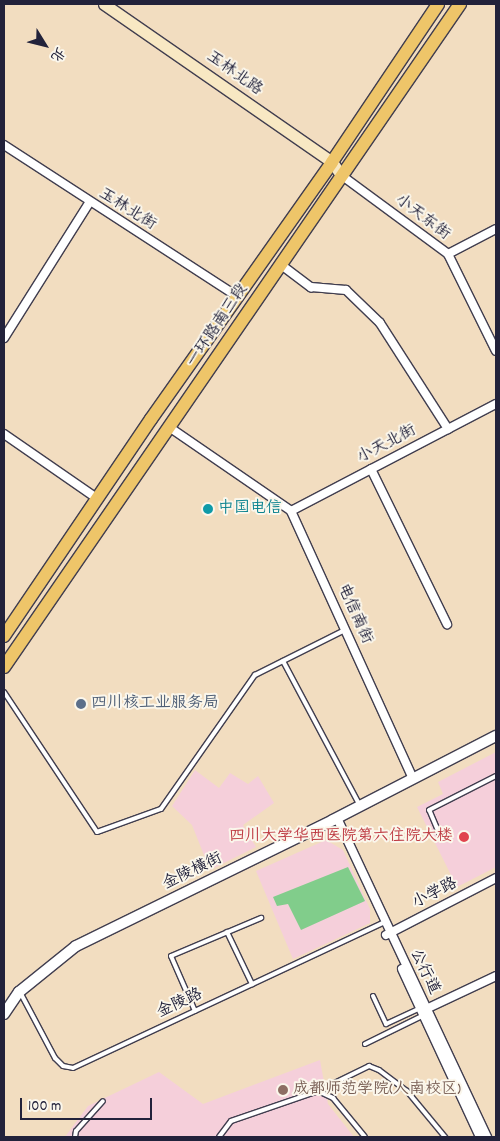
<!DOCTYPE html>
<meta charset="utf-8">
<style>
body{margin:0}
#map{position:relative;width:500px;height:1141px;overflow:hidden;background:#f2ddc0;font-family:Dekko,"LXGW WenKai TC",sans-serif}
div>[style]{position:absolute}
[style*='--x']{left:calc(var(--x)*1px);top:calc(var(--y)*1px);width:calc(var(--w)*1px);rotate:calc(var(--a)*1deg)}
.built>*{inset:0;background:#f5cfda}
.green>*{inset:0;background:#81cd8b}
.roads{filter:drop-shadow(1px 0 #413e4f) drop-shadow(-1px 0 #413e4f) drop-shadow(0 1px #413e4f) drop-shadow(0 -1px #413e4f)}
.service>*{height:4px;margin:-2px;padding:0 2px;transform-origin:2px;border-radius:2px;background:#fff}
.minor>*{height:8px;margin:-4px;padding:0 4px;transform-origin:4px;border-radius:4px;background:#fff}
.tertiary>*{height:10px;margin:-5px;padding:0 5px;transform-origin:5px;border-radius:5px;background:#fff}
.secondary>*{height:11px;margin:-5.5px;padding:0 5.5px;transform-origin:5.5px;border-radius:5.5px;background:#f8e8c3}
.primary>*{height:12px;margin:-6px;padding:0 6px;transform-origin:6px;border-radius:6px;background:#eec569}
.dots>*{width:14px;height:14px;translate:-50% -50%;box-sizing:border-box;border:2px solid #fbf7ec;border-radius:50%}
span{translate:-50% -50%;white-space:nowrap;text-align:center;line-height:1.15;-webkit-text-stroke:4px #fbf7ec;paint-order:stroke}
.street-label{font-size:16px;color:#22223b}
.culture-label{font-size:16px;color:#0d838f}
.left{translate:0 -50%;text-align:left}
.service-label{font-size:16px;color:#4e5e75}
.health-label{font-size:16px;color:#be3a42}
.right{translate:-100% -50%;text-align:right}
.education-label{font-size:16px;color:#785e54}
.frame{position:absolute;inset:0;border:5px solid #22223b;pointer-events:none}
.north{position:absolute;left:20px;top:20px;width:50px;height:50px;-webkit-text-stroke:4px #fbf7ec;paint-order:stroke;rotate:126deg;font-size:14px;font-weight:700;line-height:20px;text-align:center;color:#22223b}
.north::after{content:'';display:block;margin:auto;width:18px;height:22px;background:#22223b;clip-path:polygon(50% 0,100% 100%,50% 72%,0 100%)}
.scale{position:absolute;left:20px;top:1098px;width:132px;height:22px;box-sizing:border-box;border:2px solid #22223b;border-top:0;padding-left:6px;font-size:15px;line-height:18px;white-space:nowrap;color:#22223b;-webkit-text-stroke:4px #fbf7ec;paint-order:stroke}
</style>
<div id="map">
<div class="built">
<div style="clip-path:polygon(496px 752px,496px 867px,457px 887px,417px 807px,443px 794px,438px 782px)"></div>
<div style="clip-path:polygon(195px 770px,219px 788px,230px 773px,248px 784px,258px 776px,274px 803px,243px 825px,256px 847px,210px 870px,192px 825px,172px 806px)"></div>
<div style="clip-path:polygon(326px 840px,343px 850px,370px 909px,370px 923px,293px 959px,256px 871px)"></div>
<div style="clip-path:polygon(320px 1060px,328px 1104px,354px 1137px,65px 1137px,88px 1106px,159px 1072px,203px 1104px)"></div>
</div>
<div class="green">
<div style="clip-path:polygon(348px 867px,365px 901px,301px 930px,288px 904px,277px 906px,273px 897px)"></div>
</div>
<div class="roads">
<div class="service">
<div style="--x:283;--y:661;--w:162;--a:62"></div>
<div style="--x:4;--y:692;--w:168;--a:56.4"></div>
<div style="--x:97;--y:832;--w:68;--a:-19.8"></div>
<div style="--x:161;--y:809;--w:164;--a:-55"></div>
<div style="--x:255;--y:675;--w:101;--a:-26.6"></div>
<div style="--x:439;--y:833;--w:25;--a:-113"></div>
<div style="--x:429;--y:810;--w:75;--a:-26.9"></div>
<div style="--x:227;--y:932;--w:58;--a:64.3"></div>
<div style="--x:20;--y:992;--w:75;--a:62.1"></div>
<div style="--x:55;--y:1058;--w:11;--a:45"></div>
<div style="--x:63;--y:1066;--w:10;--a:11"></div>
<div style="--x:73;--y:1068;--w:344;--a:-25.1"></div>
<div style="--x:373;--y:996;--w:31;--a:65"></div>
<div style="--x:386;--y:1024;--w:38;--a:-25"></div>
<div style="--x:195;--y:1011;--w:60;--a:-113.6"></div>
<div style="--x:171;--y:956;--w:98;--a:-22.9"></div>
<div style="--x:365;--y:1044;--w:66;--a:-26.2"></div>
<div style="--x:318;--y:1091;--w:57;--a:-26.1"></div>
<div style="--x:369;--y:1066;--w:11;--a:22"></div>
<div style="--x:379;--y:1070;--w:35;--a:37"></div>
<div style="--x:407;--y:1091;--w:60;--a:50.4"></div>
<div style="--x:75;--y:1137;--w:6;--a:-81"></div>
<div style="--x:76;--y:1131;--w:40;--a:-48"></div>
<div style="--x:219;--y:1137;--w:20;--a:-53"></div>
<div style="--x:231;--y:1121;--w:92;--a:-19"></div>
<div style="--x:318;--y:1091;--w:17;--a:25"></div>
<div style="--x:333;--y:1098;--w:50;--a:50.6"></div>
</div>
<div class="minor">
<div style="--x:4;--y:145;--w:279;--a:33"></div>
<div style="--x:341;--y:175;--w:133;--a:36.4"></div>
<div style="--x:448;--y:254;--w:108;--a:63.7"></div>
<div style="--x:448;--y:254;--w:54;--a:-27.5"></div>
<div style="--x:280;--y:264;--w:39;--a:37"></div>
<div style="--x:311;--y:287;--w:35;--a:5"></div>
<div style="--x:346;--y:290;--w:47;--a:44.1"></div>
<div style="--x:380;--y:323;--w:126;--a:57.3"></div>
<div style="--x:4;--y:338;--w:160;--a:-57.8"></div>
<div style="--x:169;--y:427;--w:148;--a:34.5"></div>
<div style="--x:291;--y:511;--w:294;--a:65.5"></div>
<div style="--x:4;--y:434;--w:114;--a:34.7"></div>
<div style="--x:371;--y:469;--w:173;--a:63.9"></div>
<div style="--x:291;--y:511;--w:231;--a:-27.6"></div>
<div style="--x:337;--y:818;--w:353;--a:64.8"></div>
<div style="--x:386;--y:935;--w:124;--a:-27.4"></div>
<div style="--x:402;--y:969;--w:185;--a:65.1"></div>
<div style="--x:424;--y:1010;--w:80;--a:-25.3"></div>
</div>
<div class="tertiary">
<div style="--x:4;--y:1014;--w:27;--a:-56"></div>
<div style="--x:19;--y:992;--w:73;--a:-38.9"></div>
<div style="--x:76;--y:946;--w:286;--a:-26.1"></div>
<div style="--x:333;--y:820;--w:183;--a:-27.3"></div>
</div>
<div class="secondary">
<div style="--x:104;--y:4;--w:277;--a:34.7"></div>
<div style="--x:332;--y:162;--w:16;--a:55"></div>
</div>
<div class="primary">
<div style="--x:4;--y:636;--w:262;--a:-55.9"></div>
<div style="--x:151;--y:419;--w:314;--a:-54.8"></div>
<div style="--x:332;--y:162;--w:190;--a:-56.1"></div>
<div style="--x:4;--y:667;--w:805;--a:-55.48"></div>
</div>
</div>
<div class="dots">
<div style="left:208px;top:509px;background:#0f9aa8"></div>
<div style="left:81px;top:704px;background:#5c6f8a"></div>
<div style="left:464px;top:837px;background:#e0444e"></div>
<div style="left:283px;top:1090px;background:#8d6e63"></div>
</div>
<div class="street-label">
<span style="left:234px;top:74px;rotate:35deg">玉林北路</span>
<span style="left:127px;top:210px;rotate:32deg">玉林北街</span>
<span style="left:422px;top:218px;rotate:37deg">小天东街</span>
<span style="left:218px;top:326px;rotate:-56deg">一环路南三段</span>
<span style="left:387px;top:445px;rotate:-28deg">小天北街</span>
<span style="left:354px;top:614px;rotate:66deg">电信南街</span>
<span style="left:193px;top:872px;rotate:-26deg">金陵横街</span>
<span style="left:435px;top:894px;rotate:-27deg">小学路</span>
<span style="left:424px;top:972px;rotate:64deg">公行道</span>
<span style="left:180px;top:1004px;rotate:-25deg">金陵路</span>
</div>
<div class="culture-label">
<span class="left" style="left:218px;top:509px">中国电信</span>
</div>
<div class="service-label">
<span class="left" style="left:91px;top:704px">四川核工业服务局</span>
</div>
<div class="health-label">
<span class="right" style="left:453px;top:837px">四川大学华西医院第六住院大楼</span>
</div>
<div class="education-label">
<span class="left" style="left:293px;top:1090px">成都师范学院(人南校区)</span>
</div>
<div class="frame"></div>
<div class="north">北</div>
<div class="scale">100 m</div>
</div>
